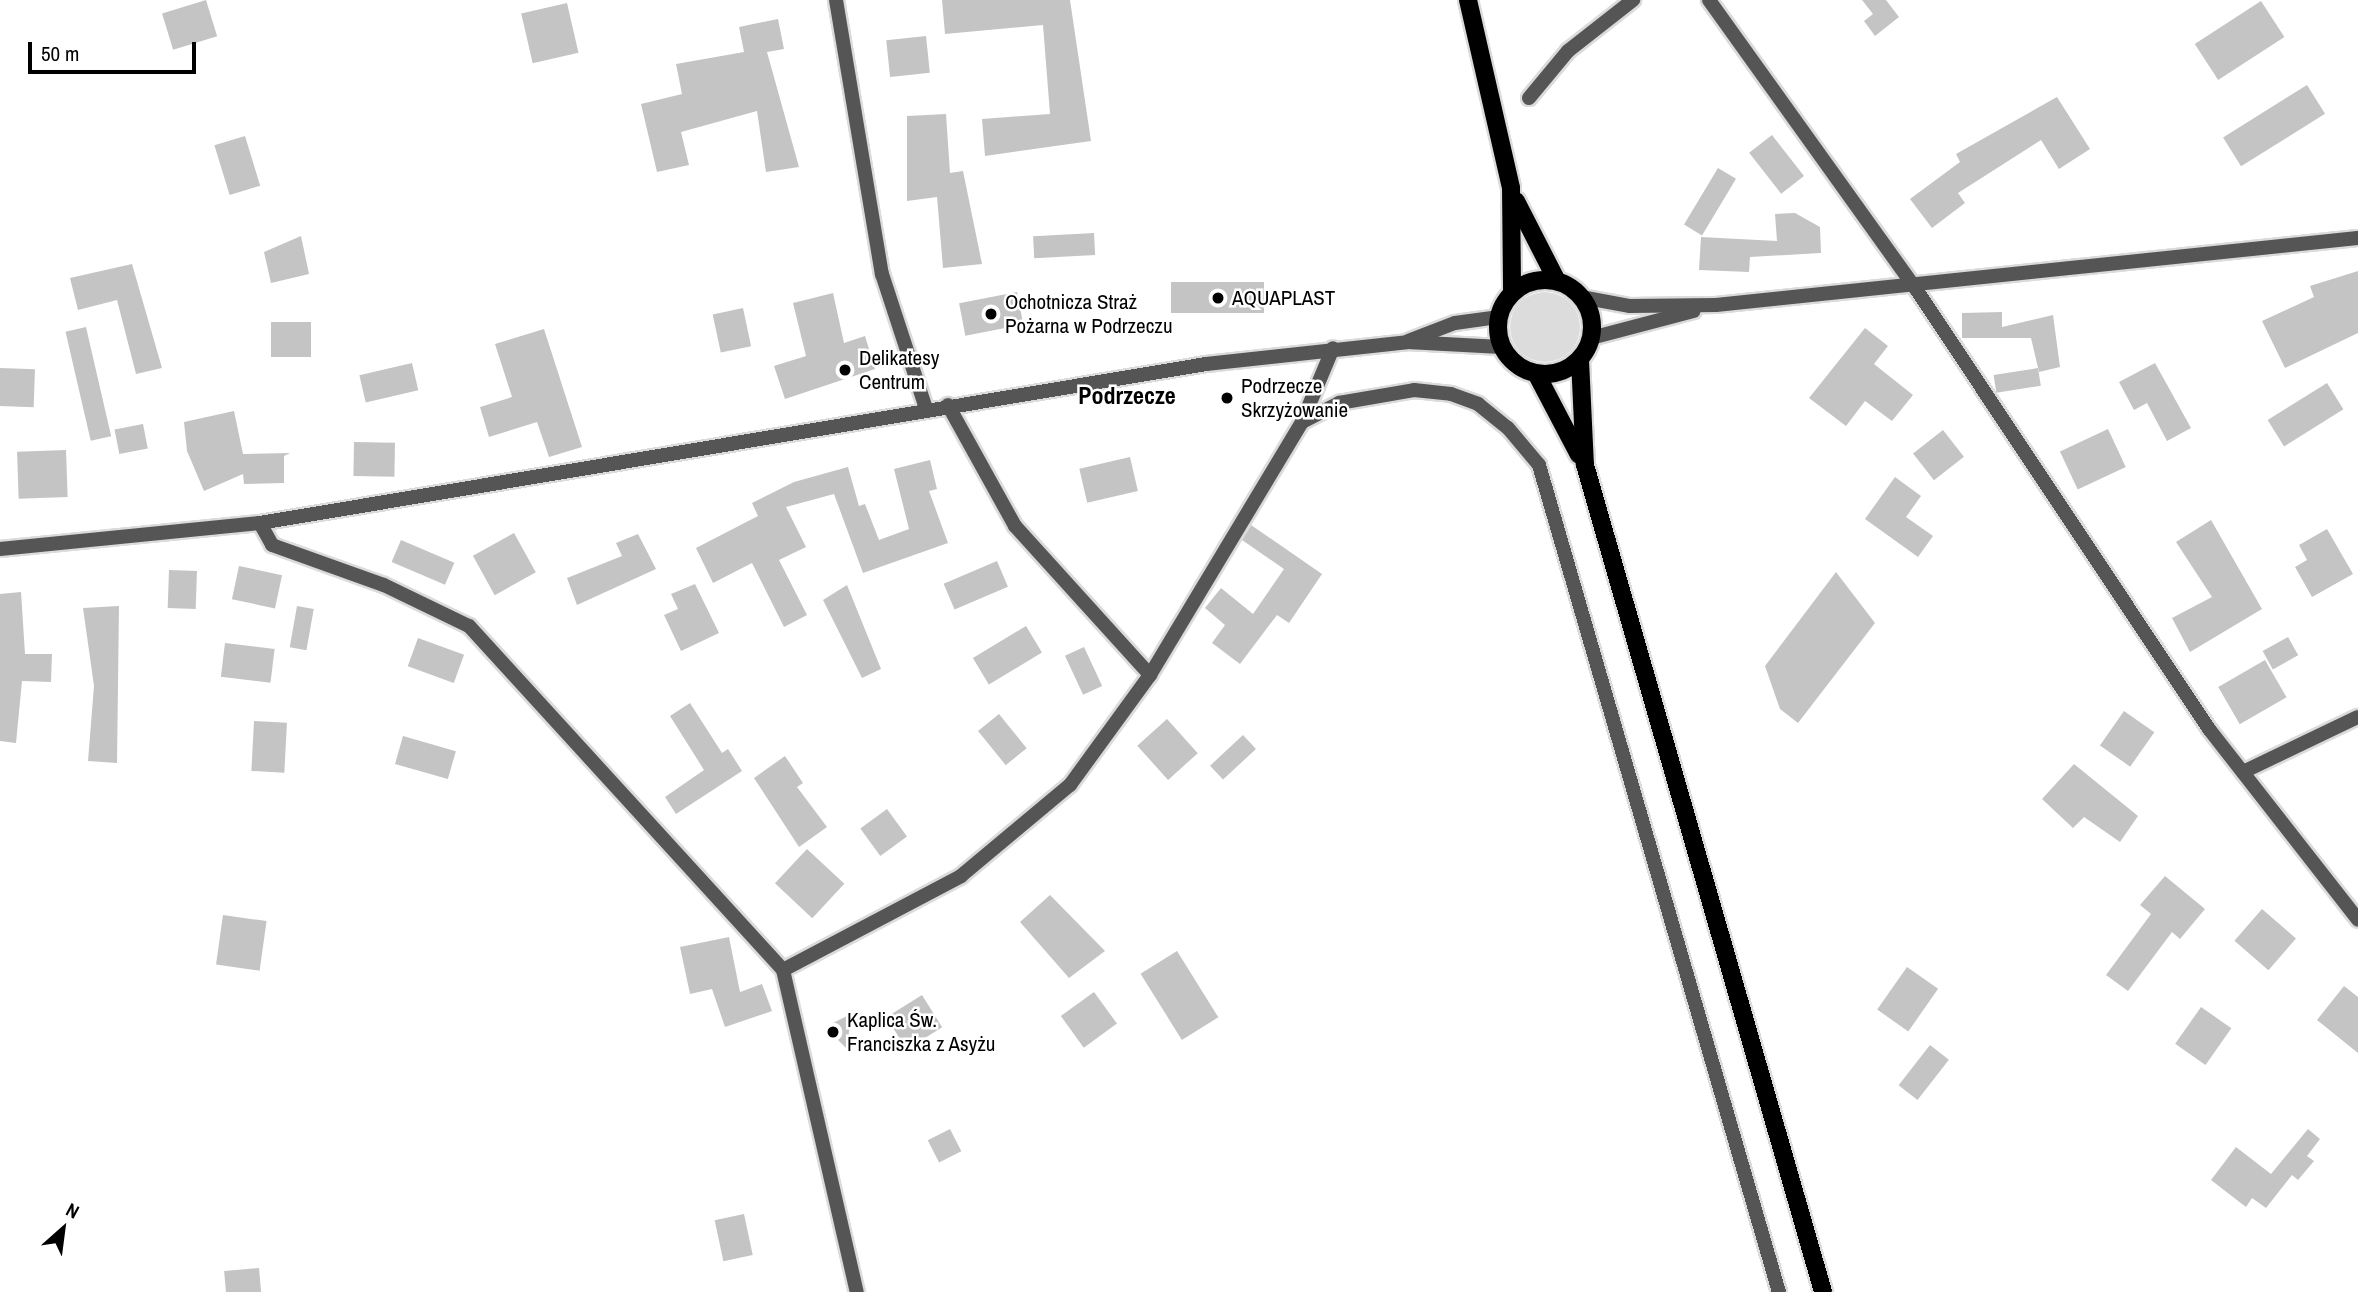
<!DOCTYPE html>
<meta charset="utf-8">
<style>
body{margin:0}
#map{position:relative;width:2358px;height:1292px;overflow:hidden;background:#fff;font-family:"Archivo Narrow",sans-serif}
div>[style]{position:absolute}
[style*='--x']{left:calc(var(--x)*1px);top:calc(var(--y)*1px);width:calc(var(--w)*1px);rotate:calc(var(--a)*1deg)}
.green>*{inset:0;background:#dcdcdc}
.round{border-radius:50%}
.building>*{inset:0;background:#c4c4c4;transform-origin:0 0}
.roads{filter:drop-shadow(2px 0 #dbdbdb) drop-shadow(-2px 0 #dbdbdb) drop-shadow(0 2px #dbdbdb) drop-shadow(0 -2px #dbdbdb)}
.service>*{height:14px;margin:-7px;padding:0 7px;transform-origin:7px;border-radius:7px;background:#555}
.minor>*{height:14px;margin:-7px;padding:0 7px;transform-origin:7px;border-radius:7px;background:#555}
.tertiary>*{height:14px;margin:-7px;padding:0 7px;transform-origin:7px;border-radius:7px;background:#555}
.primary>*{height:18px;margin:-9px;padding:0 9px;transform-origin:9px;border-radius:9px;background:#000}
.primary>.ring{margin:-9px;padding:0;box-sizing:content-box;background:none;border:18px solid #000;border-radius:50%}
.dots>*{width:19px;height:19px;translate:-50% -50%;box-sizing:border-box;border:4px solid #fff;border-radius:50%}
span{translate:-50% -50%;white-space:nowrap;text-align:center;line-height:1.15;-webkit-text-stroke:5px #fff;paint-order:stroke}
.poi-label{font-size:21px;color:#000}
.left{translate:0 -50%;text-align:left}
.quarter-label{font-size:24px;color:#000;font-weight:700}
.north{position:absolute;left:28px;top:1194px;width:70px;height:70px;-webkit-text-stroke:5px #fff;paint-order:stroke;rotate:28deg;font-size:19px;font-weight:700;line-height:28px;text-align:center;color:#000}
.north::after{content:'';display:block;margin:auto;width:24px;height:32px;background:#000;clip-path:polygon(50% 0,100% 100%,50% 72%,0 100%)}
.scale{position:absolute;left:28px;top:42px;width:168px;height:32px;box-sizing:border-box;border:4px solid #000;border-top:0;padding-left:9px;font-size:21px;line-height:24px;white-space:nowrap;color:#000;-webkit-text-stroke:5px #fff;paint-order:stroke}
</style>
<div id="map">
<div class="green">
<div class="round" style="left:1510px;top:292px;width:70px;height:70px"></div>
</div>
<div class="building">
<div style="left:206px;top:0;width:38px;height:46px;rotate:73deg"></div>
<div style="clip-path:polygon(942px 0,1070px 0,1091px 141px,985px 156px,982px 119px,1050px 114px,1043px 25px,945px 34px)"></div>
<div style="clip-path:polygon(1862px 0,1886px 0,1899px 17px,1875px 36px,1864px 21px,1873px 14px)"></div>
<div style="left:2261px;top:1px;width:43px;height:79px;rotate:57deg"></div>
<div style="left:567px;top:3px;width:51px;height:47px;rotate:77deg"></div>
<div style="clip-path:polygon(778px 19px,784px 49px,767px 52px,799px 167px,766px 172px,757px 111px,681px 132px,689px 165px,657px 172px,641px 104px,682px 94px,676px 64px,744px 52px,739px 27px)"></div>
<div style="left:926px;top:36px;width:37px;height:40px;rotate:84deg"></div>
<div style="left:2307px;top:85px;width:34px;height:99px;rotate:58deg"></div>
<div style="clip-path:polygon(2057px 97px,2090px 149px,2059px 169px,2041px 140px,1958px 193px,1965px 203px,1932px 228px,1910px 199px,1960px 162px,1956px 154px)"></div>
<div style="clip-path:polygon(946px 114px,950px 173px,963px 171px,982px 264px,943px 268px,937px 197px,907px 201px,907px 116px)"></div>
<div style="left:1772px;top:135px;width:52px;height:29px;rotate:52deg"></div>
<div style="left:245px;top:136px;width:52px;height:32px;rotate:73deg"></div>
<div style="left:1718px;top:168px;width:21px;height:66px;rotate:31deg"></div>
<div style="clip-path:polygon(1795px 213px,1820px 227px,1821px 253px,1750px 257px,1749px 272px,1699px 270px,1701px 237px,1777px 241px,1775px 214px)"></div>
<div style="left:1094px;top:233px;width:22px;height:61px;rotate:87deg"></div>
<div style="clip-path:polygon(301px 236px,309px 274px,271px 283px,264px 252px)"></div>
<div style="clip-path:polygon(132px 264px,162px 368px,136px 374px,117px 300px,78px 310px,70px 278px)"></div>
<div style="clip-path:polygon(2358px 271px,2358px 333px,2285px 368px,2262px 321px,2314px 297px,2310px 286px)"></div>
<div style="left:1264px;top:282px;width:31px;height:93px;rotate:90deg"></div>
<div style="left:1017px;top:292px;width:33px;height:59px;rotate:79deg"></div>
<div style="clip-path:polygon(833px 293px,844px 343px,865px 336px,875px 369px,785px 399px,774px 366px,806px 356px,793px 303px)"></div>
<div style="left:743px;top:308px;width:39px;height:31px;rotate:78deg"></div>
<div style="clip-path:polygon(2002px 312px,2002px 327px,2053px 315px,2060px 367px,2039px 372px,2031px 338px,1962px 338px,1962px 313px)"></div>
<div style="left:271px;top:322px;width:40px;height:35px"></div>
<div style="left:86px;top:327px;width:112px;height:21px;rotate:77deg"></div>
<div style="clip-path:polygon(1865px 328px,1888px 346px,1874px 364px,1913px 395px,1892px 421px,1865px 401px,1846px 426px,1809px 398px)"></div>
<div style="clip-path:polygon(544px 329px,582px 447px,549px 457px,537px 422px,489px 437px,480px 407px,512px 397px,495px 344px)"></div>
<div style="left:412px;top:363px;width:28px;height:54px;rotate:77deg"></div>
<div style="clip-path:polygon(2155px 363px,2191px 428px,2167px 441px,2147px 403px,2134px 410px,2119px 382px)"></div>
<div style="left:0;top:368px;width:35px;height:38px;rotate:2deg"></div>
<div style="left:2038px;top:368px;width:18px;height:45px;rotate:81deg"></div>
<div style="left:2327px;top:383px;width:31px;height:70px;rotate:58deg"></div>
<div style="clip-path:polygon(234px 411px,243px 454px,290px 453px,284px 456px,284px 483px,244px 484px,243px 474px,204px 491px,187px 451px,184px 422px)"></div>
<div style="left:143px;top:424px;width:25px;height:29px;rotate:79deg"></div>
<div style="left:2108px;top:429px;width:42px;height:53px;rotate:65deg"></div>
<div style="left:1943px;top:430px;width:34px;height:38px;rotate:52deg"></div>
<div style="left:354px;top:442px;width:41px;height:34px;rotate:1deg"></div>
<div style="left:66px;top:450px;width:47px;height:49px;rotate:88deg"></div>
<div style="left:1130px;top:457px;width:35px;height:52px;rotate:77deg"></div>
<div style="clip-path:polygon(930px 460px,937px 489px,929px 491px,948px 543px,863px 573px,834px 494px,786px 507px,806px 547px,779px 560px,807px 615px,784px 627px,752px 563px,713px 583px,696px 548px,758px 516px,752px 503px,794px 482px,848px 467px,859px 506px,865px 504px,879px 540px,909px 529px,894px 469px)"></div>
<div style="clip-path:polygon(1895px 477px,1921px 496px,1906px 517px,1933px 536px,1918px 557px,1865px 519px)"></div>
<div style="clip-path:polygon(2211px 520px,2262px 609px,2190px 652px,2172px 618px,2212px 597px,2176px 542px)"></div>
<div style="clip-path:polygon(1251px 525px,1322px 574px,1289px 623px,1277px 615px,1240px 664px,1212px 643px,1225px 625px,1205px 608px,1221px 588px,1253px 614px,1284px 569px,1242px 540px)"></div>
<div style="clip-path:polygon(2327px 529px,2353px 574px,2312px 597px,2295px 567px,2307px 560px,2299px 545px)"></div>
<div style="left:514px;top:533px;width:45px;height:47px;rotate:61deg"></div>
<div style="clip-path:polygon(638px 534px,656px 569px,577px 605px,567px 578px,622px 556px,616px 543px)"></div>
<div style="left:401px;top:540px;width:58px;height:24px;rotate:23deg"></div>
<div style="left:997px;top:561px;width:28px;height:58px;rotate:67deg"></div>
<div style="left:239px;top:566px;width:44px;height:34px;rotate:12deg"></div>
<div style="left:169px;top:570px;width:28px;height:38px;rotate:2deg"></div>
<div style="clip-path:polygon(1836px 572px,1875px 623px,1798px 723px,1780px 709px,1765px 666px)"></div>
<div style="clip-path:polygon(695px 584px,719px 633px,681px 651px,664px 615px,678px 609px,671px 594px)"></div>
<div style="clip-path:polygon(847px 585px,881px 669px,862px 678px,823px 600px)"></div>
<div style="clip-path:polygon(21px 592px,25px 654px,52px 654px,51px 682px,22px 681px,16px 743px,0 741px,0 594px)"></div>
<div style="clip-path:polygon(119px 606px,117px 763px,88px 761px,94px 686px,83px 608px)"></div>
<div style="left:297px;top:606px;width:17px;height:42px;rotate:10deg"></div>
<div style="left:1026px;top:626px;width:31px;height:62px;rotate:59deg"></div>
<div style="left:2288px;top:637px;width:21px;height:29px;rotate:61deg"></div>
<div style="left:418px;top:638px;width:49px;height:30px;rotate:20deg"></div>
<div style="left:225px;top:643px;width:50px;height:34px;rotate:7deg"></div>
<div style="left:1084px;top:647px;width:43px;height:21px;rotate:65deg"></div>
<div style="left:2265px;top:660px;width:43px;height:54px;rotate:60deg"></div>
<div style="clip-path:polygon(690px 703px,722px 753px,728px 749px,742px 771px,676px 814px,665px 797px,704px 770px,670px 716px)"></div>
<div style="left:2124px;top:711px;width:37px;height:42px;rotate:35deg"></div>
<div style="left:999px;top:714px;width:44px;height:27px;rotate:51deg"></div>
<div style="left:1167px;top:719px;width:46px;height:40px;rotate:48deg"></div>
<div style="left:254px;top:721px;width:33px;height:50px;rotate:3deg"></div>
<div style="left:1243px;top:735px;width:19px;height:45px;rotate:47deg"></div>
<div style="left:403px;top:736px;width:55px;height:29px;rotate:16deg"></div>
<div style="clip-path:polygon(785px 756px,803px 783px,797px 787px,827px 827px,799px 847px,754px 778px)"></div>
<div style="clip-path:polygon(2074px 764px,2138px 816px,2120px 842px,2084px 817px,2073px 828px,2042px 799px)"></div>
<div style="left:887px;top:809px;width:34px;height:33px;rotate:54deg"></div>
<div style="left:807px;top:849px;width:51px;height:47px;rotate:43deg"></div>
<div style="clip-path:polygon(2165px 876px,2205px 909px,2180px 939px,2172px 932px,2128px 991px,2106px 975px,2151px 914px,2140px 905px)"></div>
<div style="clip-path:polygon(1050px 895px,1105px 951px,1069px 978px,1020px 922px)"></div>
<div style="left:2262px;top:909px;width:45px;height:42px;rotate:41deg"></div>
<div style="left:223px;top:915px;width:44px;height:50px;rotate:8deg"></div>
<div style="clip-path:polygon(729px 937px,740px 992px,762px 984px,772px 1011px,725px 1027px,712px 989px,690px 994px,680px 947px)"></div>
<div style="left:1177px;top:951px;width:78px;height:43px;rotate:58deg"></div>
<div style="left:1907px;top:967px;width:38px;height:52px;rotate:35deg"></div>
<div style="clip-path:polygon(2344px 986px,2358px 997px,2358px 1053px,2317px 1020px)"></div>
<div style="left:1094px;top:992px;width:39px;height:41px;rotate:54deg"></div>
<div style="left:922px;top:995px;width:38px;height:42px;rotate:58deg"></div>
<div style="left:2201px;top:1007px;width:37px;height:45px;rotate:35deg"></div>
<div style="clip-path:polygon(851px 1014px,847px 1049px,825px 1027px)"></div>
<div style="left:1930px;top:1045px;width:24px;height:51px;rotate:38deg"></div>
<div style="left:950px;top:1129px;width:25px;height:25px;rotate:63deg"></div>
<div style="clip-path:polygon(2308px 1129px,2320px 1139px,2307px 1156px,2314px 1161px,2298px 1180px,2292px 1175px,2266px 1208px,2252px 1198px,2246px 1207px,2211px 1180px,2236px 1147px,2271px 1174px)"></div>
<div style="left:744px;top:1214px;width:42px;height:30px;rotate:78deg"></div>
<div style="left:259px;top:1268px;width:24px;height:35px;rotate:85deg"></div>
</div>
<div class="roads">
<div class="service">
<div style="--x:1529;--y:98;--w:61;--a:-50.3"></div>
<div style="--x:1568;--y:51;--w:83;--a:-38.1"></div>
<div style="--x:1339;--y:403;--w:76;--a:-9.8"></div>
<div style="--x:1414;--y:390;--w:37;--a:6"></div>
<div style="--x:1451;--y:394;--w:29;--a:20"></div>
<div style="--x:1478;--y:404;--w:38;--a:39"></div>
<div style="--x:1508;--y:428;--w:48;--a:50"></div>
<div style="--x:1539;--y:465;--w:861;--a:73.82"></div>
<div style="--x:1302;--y:422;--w:80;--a:-67.3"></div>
<div style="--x:2243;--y:772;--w:127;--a:-25.6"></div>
</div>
<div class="minor">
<div style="--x:1709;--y:0;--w:355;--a:54.4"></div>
<div style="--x:1916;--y:289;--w:529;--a:56.34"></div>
<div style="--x:2209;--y:729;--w:242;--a:52"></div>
<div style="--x:948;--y:405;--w:138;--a:61"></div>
<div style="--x:1015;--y:526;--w:201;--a:47.8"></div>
<div style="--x:1150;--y:675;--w:295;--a:-59"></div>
<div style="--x:1302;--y:422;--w:42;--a:-27.2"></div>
<div style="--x:260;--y:523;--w:25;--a:61"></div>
<div style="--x:272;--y:545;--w:119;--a:19.7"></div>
<div style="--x:384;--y:585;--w:94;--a:25.8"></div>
<div style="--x:469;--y:626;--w:466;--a:47.6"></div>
<div style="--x:783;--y:970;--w:330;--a:77.1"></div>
<div style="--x:783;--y:970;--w:201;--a:-27.8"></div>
<div style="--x:961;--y:876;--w:142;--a:-39.9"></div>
<div style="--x:1070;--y:785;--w:136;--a:-54"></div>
</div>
<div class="tertiary">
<div style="--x:836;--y:0;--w:278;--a:80.5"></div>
<div style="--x:882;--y:274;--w:142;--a:71.9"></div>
<div style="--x:1581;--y:297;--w:50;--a:10.4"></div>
<div style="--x:1630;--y:306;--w:86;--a:-0.7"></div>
<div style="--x:1716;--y:305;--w:645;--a:-5.96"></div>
<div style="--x:1591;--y:338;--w:106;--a:-14.7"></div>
<div style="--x:1408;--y:341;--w:50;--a:-21"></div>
<div style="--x:1455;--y:323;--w:43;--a:-7.9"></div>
<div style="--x:0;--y:549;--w:261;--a:-5.7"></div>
<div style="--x:260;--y:523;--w:959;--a:-9.54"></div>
<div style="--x:1206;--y:364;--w:202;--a:-6.2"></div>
<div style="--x:1407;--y:342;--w:94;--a:3"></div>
</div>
<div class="primary">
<div style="--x:1468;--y:0;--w:193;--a:77.1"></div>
<div style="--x:1511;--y:188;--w:104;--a:89.4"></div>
<div style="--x:1516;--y:201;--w:90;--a:62.9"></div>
<div class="ring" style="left:1498px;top:280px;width:76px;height:76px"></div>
<div style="--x:1580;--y:360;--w:105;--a:87.3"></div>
<div style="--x:1585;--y:465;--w:861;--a:73.94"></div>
<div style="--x:1537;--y:375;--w:90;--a:62.3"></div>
</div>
</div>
<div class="dots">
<div style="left:1218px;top:298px;background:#000"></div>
<div style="left:991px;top:314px;background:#000"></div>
<div style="left:845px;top:370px;background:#000"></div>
<div style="left:1227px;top:398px;background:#000"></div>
<div style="left:833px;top:1032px;background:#000"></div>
</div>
<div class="poi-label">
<span class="left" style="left:1232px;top:298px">AQUAPLAST</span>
<span class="left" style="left:1005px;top:314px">Ochotnicza Straż<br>Pożarna w Podrzeczu</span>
<span class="left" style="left:859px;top:370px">Delikatesy<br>Centrum</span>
<span class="left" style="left:1241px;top:398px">Podrzecze<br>Skrzyżowanie</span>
<span class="left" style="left:847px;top:1032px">Kaplica Św.<br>Franciszka z Asyżu</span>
</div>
<div class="quarter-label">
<span style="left:1127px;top:396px">Podrzecze</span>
</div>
<div class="north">N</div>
<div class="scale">50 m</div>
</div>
